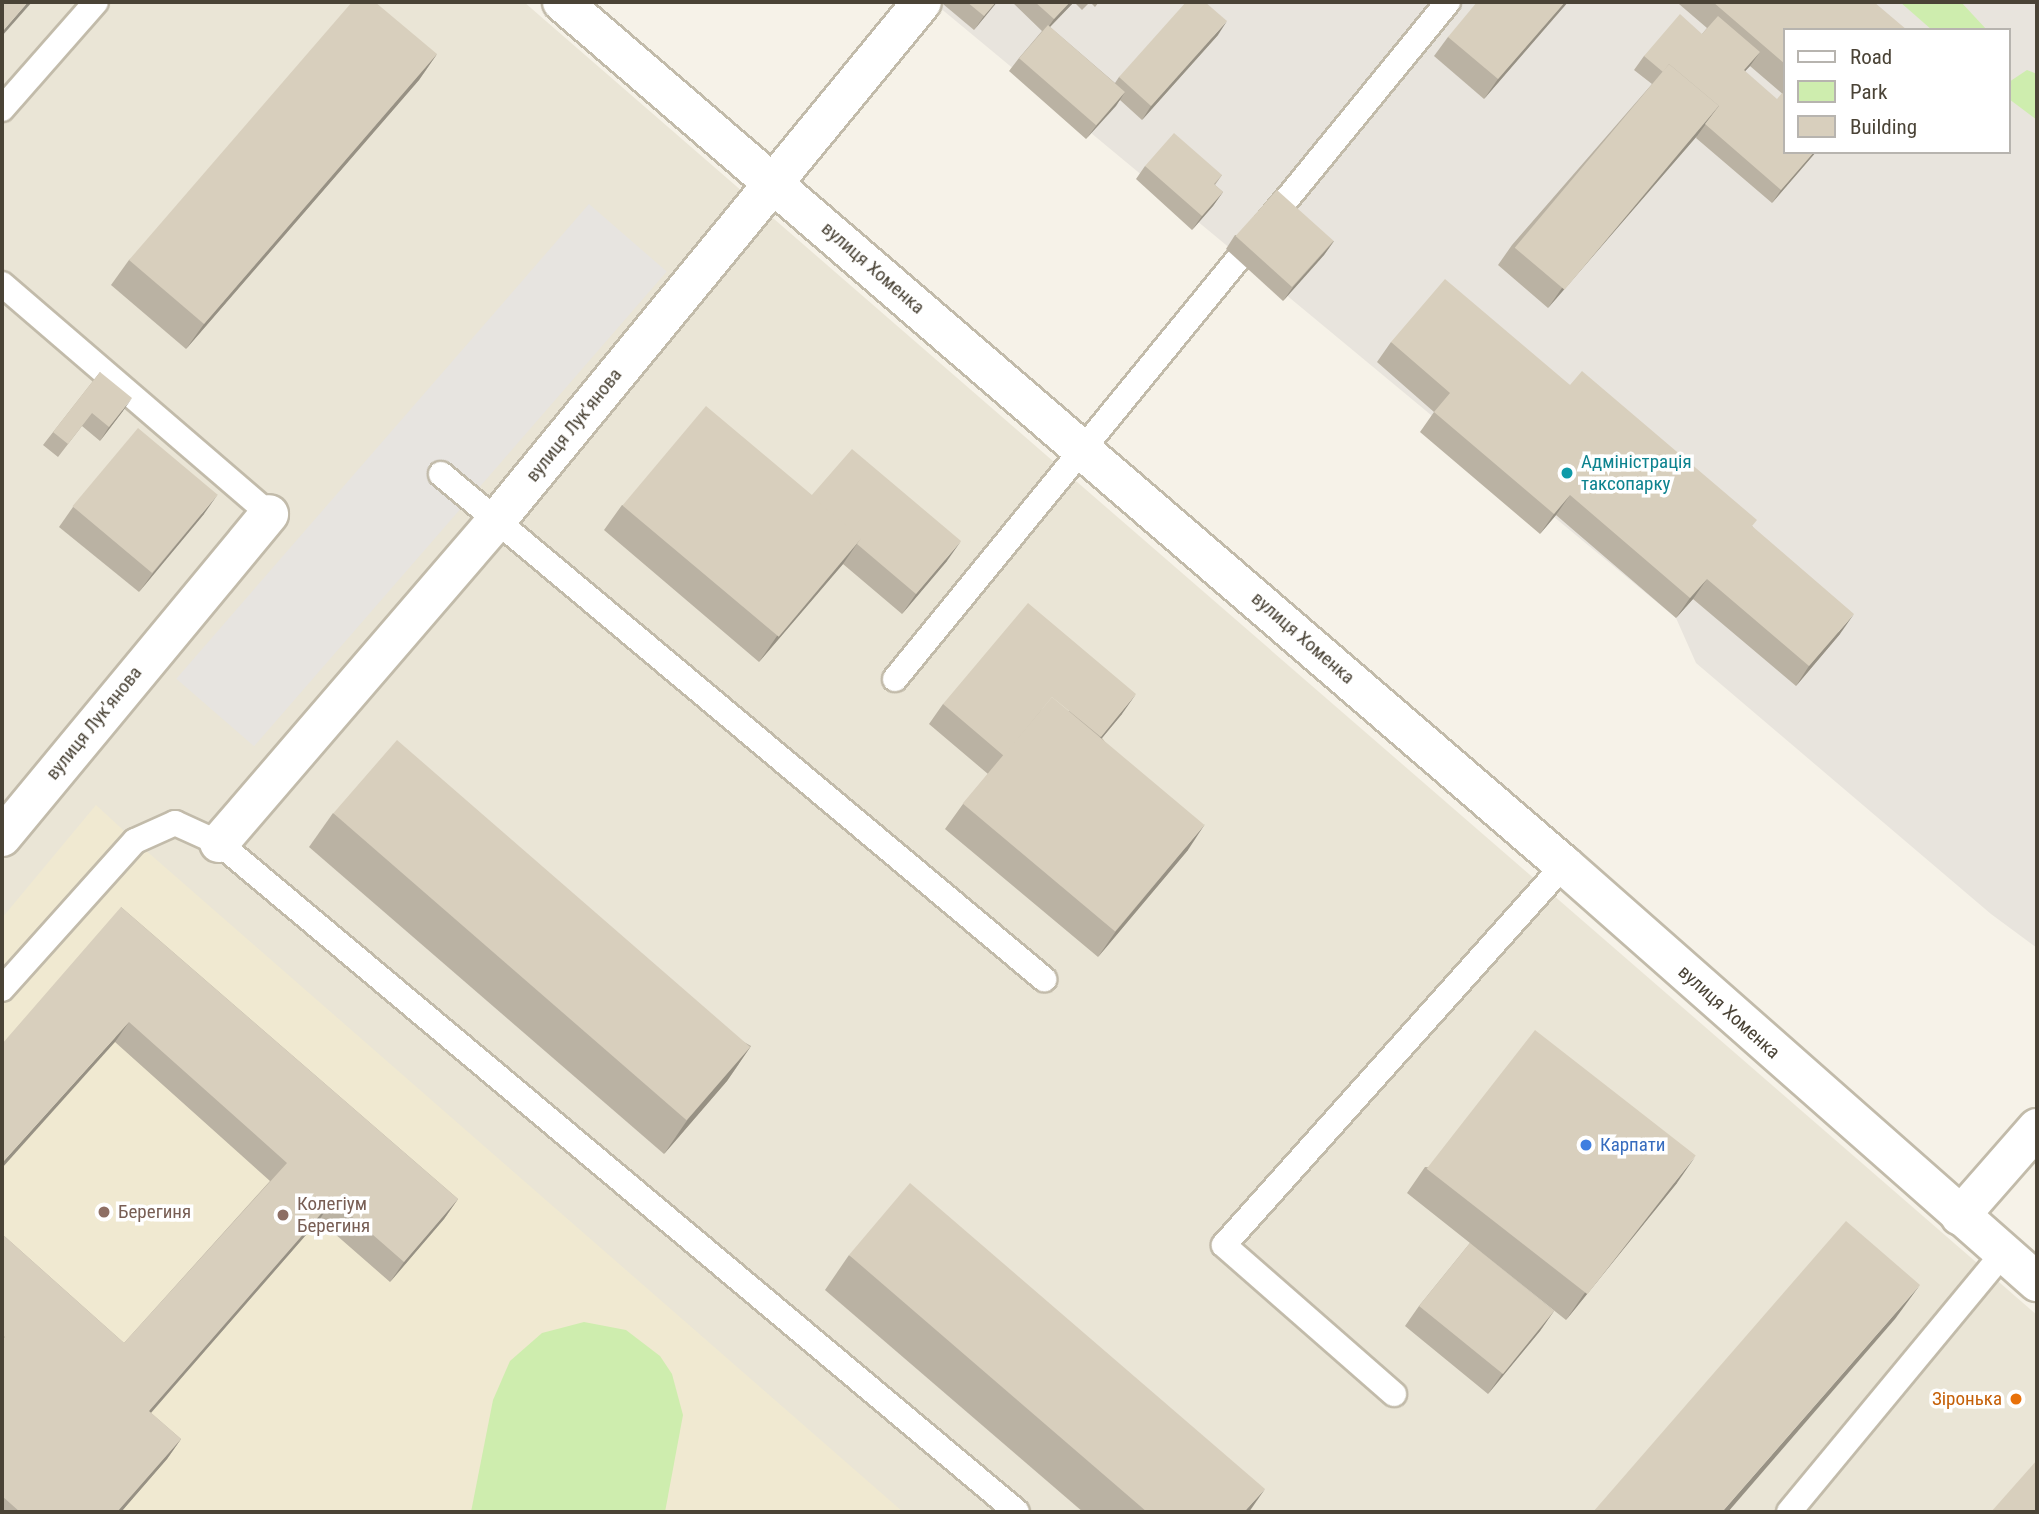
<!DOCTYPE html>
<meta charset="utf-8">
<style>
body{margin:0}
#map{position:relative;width:2039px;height:1514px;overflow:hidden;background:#f6f2e8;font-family:"Roboto Condensed",sans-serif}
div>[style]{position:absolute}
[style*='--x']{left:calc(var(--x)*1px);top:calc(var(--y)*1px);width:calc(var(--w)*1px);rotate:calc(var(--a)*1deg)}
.residential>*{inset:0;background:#eae5d6}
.industrial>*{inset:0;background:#e8e4dd}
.education>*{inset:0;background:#f0e9d1}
.green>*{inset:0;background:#ceedae}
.parking>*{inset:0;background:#e7e4e0;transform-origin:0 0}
.roads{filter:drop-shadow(2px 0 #c2bbaa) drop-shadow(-2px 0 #c2bbaa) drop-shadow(0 2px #c2bbaa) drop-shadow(0 -2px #c2bbaa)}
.lane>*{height:24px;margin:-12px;padding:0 12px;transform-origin:12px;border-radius:12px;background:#fff}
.street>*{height:38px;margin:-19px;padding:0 19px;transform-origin:19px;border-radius:19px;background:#fff}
.wall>*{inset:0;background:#bab2a3}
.shaded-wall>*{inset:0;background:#979184}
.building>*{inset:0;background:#d8cfbd;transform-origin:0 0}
.dots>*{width:19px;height:19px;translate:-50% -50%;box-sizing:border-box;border:4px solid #fff;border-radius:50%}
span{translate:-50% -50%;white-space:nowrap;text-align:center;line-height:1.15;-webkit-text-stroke:7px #fff;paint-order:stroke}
.street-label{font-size:19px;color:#4a4336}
.culture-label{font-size:19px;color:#0d838f}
.left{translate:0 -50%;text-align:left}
.shop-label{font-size:19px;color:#366cbe}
.education-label{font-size:19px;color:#785e54}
.food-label{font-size:19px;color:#c56008}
.right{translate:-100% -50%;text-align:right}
.frame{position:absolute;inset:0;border:4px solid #4a4336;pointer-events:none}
.legend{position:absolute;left:1783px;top:28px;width:228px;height:126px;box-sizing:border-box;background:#fff;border:2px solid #b7b4af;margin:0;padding:9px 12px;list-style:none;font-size:21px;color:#4a4336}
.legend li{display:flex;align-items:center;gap:14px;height:35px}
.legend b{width:35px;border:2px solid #b7b4af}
</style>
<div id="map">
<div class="residential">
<div style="clip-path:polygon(2px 2px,524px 2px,2037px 1315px,2037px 1512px,2px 1512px)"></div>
</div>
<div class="industrial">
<div style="clip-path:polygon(evenodd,943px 2px,2037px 2px,2037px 948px,1991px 914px,1696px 663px,1676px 618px,939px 7px,943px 2px,1785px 30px,2009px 30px,2009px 152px,1785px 152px,1785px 30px)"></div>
</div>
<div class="education">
<div style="clip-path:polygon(96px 805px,135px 841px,903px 1512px,2px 1512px,2px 918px)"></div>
</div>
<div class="green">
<div style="clip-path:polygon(1900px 2px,1961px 2px,1987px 30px,1932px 30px)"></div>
<div style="clip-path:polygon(2027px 70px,2037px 74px,2037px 120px,2009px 99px,2009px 82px)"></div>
<div style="clip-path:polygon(584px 1322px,626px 1330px,660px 1356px,672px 1374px,683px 1415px,665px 1512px,471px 1512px,493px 1400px,510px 1361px,542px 1333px)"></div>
</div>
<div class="parking">
<div style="left:589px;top:204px;width:103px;height:629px;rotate:41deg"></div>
</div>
<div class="roads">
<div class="lane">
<div style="--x:2;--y:109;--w:142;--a:-48.7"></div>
<div style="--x:2;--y:284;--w:352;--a:40.7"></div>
<div style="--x:441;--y:474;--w:787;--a:39.95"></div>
<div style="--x:895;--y:679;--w:874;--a:-50.76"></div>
<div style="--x:2;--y:989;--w:199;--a:-48.1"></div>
<div style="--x:135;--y:841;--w:44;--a:-24.2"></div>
<div style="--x:175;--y:823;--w:48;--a:24.4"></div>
<div style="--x:219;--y:843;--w:1041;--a:39.97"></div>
<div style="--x:1394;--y:1394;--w:226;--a:-138.8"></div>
<div style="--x:1224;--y:1245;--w:510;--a:-48.18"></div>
<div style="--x:1789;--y:1512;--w:337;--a:-50.4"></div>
</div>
<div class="street">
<div style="--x:562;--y:2;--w:1322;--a:40.74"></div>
<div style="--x:1564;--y:865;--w:631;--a:41.4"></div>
<div style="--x:2;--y:837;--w:419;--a:-50.4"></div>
<div style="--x:219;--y:843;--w:425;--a:-49.3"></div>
<div style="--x:496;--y:521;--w:671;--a:-50.62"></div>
<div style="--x:1960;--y:1216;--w:117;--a:-48.8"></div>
</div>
</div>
<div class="wall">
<div style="clip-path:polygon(944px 2px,997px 2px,974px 30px,943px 4px)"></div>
<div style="clip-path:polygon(1012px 2px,1074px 2px,1050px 27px,1115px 83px,1119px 77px,1218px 35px,1142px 120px,1120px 100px,1086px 139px,1009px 71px,1019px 58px,1042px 31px)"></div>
<div style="clip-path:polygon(1074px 2px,1099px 2px,1095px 7px,1090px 2px,1082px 10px)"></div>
<div style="clip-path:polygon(1568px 2px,1484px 99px,1434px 56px,1448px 37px)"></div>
<div style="clip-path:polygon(1681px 2px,1874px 2px,1785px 30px,1785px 96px,1750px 66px,1745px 71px,1785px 152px,1816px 152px,1772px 203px,1696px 138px,1697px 136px,1548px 308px,1498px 265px,1512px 245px,1652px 84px,1634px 70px,1644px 56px,1702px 34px,1707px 28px,1679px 4px)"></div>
<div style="clip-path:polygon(437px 54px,419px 80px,186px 349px,111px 285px,129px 260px)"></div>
<div style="clip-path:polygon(1145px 166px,1222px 175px,1215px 185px,1223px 192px,1213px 206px,1192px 230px,1136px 179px)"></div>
<div style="clip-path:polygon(1235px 235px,1334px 241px,1324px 255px,1283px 301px,1226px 249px)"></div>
<div style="clip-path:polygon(1391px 342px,1570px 385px,1752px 526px,1840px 634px,1796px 686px,1693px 599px,1676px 618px,1556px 515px,1540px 534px,1420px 432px,1434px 412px,1377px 362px)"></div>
<div style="clip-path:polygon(100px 372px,123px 411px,100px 441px,82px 426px,58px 457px,43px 445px)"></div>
<div style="clip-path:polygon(811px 496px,947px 561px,902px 614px,843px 564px,759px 662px,604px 530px,622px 505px)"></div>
<div style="clip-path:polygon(73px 507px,204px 514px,139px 592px,59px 527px)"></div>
<div style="clip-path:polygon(943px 704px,1122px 714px,1102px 738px,1188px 850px,1098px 957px,945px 829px,963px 804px,988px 774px,929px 724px)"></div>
<div style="clip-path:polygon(333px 813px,751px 1046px,727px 1081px,664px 1154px,309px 847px)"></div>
<div style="clip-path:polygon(121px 907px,458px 1199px,444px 1219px,390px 1282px,319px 1220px,151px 1413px,181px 1439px,167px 1459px,121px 1512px,2px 1512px,2px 1234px,124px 1343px,270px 1181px,115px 1042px)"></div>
<div style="clip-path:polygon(1425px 1167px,1677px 1183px,1566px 1320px,1476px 1248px,1554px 1311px,1540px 1331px,1488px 1394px,1405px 1326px,1419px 1306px,1470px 1243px,1407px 1193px)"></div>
<div style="clip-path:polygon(849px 1255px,1249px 1512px,1083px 1512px,825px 1290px)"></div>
</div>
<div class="shaded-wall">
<div style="clip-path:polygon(28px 2px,32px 2px,2px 36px,2px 32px)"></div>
<div style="clip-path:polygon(996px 2px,997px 2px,974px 30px,984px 16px)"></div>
<div style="clip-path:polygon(1070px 2px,1074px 2px,1044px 33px,1054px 19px)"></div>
<div style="clip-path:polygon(1565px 2px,1568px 2px,1484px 99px,1498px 79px)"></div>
<div style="clip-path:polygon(1227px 21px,1218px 35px,1142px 120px,1151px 106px)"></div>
<div style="clip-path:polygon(1760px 52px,1750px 66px,1734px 83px,1744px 70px)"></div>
<div style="clip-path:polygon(437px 54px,419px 80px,186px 349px,204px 324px)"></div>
<div style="clip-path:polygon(1125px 92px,1116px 106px,1086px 139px,1096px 126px)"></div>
<div style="clip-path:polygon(1719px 106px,1697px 136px,1548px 308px,1562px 288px)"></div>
<div style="clip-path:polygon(1814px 152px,1816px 152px,1772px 203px,1781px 190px)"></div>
<div style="clip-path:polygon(1223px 192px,1213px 206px,1192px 230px,1202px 216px)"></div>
<div style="clip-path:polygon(1334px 241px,1324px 255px,1283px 301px,1293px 287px)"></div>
<div style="clip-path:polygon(132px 398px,123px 411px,100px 441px,109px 427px)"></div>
<div style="clip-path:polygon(218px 494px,204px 514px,139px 592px,153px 573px)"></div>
<div style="clip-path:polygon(1570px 495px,1556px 515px,1540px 534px,1554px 514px)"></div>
<div style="clip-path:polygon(861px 538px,843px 564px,759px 662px,777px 636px)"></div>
<div style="clip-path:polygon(961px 541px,947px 561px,902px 614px,916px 594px)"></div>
<div style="clip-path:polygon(1707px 579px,1693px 599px,1676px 618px,1690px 598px)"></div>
<div style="clip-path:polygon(1854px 614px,1840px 634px,1796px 686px,1809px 666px)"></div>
<div style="clip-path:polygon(1136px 694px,1122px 714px,1082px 762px,1096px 742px)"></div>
<div style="clip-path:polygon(1205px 824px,1188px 850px,1098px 957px,1116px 931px)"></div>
<div style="clip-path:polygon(129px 1022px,115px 1042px,2px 1168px,2px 1163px)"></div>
<div style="clip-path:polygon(751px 1046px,727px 1081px,664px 1154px,688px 1119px)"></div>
<div style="clip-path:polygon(1695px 1157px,1677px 1183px,1566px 1320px,1584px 1294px)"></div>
<div style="clip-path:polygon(458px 1199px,444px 1219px,390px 1282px,404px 1262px)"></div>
<div style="clip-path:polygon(333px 1200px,319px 1220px,135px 1431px,149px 1411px)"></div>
<div style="clip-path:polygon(1920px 1285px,1895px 1319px,1728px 1512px,1722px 1512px)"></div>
<div style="clip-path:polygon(1554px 1311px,1540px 1331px,1488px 1394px,1502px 1374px)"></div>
<div style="clip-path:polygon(181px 1439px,167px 1459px,121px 1512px,117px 1512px)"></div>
<div style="clip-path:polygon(1265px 1489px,1249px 1512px,1244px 1512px)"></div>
</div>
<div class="building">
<div style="clip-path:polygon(2px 2px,28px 2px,2px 32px)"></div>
<div style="clip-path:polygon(352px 2px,375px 2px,437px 54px,204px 324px,129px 260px)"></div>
<div style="clip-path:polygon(967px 2px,996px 2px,984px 16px)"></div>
<div style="clip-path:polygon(1035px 2px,1070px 2px,1054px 19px)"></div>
<div style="clip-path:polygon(1186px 2px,1205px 2px,1227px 21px,1151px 106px,1119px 77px)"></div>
<div style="clip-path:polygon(1477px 2px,1565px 2px,1498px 79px,1448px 37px)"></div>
<div style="clip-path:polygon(1713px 2px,1874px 2px,1907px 30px,1785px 30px,1785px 64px)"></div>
<div style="clip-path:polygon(1680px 14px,1702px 34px,1718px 16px,1760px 52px,1744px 70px,1777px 99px,1782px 93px,1785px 96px,1785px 152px,1814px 152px,1781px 190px,1705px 124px,1719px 106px,1669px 64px,1663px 72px,1644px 56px)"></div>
<div style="left:1048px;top:25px;width:102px;height:44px;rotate:41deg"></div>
<div style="left:1669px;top:64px;width:65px;height:240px;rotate:40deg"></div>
<div style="clip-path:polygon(1174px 133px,1222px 175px,1214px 184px,1223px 192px,1202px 216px,1145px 166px)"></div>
<div style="left:1277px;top:190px;width:76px;height:62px;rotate:42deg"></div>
<div style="clip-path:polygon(1445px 279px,1570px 385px,1582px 371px,1757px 520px,1752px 526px,1854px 614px,1809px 666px,1707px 579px,1690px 598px,1570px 495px,1554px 514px,1434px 412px,1450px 393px,1391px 342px)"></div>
<div style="clip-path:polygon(100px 372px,132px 398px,109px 427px,92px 413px,68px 444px,53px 432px)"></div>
<div style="left:706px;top:406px;width:204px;height:130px;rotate:40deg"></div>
<div style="left:138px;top:428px;width:104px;height:102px;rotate:40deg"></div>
<div style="clip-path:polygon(852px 449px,961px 541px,916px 594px,857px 544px,861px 538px,811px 496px)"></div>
<div style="clip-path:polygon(1028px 603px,1136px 694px,1101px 737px,1052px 697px,1004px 756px,943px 704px)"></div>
<div style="left:1052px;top:697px;width:199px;height:139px;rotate:40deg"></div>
<div style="left:397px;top:740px;width:468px;height:97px;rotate:41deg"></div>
<div style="clip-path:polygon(121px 907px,458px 1199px,404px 1262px,333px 1200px,149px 1411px,181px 1439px,117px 1512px,20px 1512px,2px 1496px,2px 1340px,5px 1337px,2px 1334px,2px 1234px,124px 1343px,287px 1163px,129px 1022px,2px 1163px,2px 1044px)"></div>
<div style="left:1535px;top:1030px;width:204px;height:176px;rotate:38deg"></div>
<div style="clip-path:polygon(910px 1183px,1265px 1489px,1244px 1512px,1147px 1512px,849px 1255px)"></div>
<div style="clip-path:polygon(1846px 1221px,1920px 1285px,1722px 1512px,1593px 1512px)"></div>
<div style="left:1470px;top:1243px;width:108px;height:81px;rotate:39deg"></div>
<div style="clip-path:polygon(2037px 1460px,2037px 1512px,1991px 1512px)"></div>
</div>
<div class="dots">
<div style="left:1567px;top:473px;background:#0f9aa8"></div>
<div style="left:1586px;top:1145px;background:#3f7fe0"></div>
<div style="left:104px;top:1212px;background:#8d6e63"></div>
<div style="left:283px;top:1215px;background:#8d6e63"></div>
<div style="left:2016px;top:1399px;background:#e8710a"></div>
</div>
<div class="street-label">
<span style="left:873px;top:268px;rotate:41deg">вулиця Хоменка</span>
<span style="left:574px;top:425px;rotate:-51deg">вулиця Лукʼянова</span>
<span style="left:1303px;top:638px;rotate:41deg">вулиця Хоменка</span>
<span style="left:94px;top:723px;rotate:-51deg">вулиця Лукʼянова</span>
<span style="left:1729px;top:1012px;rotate:42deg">вулиця Хоменка</span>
</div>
<div class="culture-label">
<span class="left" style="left:1581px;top:473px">Адміністрація<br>таксопарку</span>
</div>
<div class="shop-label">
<span class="left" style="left:1600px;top:1145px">Карпати</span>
</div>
<div class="education-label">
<span class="left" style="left:297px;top:1215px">Колегіум<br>Берегиня</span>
<span class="left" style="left:118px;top:1212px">Берегиня</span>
</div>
<div class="food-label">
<span class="right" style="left:2002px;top:1399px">Зіронька</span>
</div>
<div class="frame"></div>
<ul class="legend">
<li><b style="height:9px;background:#fff"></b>Road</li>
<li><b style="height:19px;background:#ceedae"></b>Park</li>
<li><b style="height:19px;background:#d8cfbd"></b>Building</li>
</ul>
</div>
